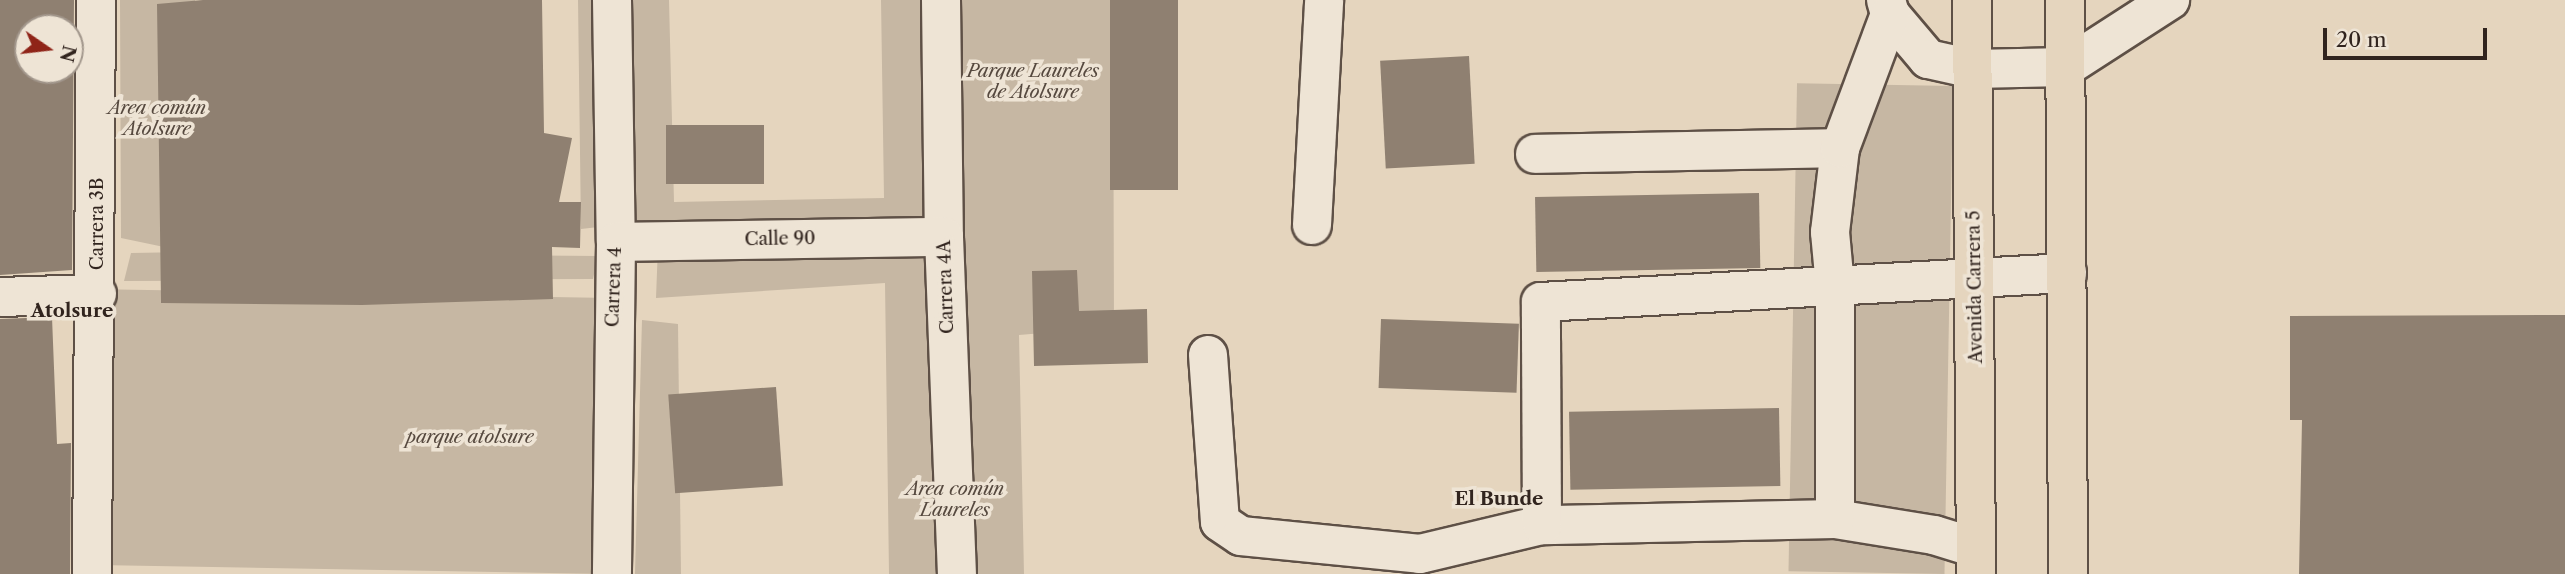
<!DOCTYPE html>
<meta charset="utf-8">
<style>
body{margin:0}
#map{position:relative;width:2565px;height:574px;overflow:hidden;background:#e5d5be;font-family:"Libre Caslon Text",serif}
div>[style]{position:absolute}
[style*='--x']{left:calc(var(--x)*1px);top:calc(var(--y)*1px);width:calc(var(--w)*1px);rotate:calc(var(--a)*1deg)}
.green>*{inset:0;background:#c6b7a3;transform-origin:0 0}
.building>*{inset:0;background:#8f8071;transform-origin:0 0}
.roads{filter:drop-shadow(2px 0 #5e5046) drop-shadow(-2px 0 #5e5046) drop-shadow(0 2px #5e5046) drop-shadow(0 -2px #5e5046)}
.minor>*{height:38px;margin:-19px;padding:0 19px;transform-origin:19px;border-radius:19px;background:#eee4d5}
.major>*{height:38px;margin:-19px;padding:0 19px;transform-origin:19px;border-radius:19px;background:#e5d5be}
span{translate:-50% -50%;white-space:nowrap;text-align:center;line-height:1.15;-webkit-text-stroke:7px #eee4d5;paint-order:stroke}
.park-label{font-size:18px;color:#56493f;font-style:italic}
.street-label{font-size:18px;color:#31241e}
.neighbourhood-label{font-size:19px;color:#31241e;font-weight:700}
.north{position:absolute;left:14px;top:14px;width:70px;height:70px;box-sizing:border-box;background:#eee4d5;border:2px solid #a2978c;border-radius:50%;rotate:104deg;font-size:19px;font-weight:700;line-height:28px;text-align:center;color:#31241e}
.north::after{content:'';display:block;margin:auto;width:24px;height:32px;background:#8f2418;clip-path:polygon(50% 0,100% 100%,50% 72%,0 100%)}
.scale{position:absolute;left:2323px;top:28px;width:164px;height:32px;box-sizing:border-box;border:4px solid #31241e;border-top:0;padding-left:9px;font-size:21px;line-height:24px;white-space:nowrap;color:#31241e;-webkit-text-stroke:5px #eee4d5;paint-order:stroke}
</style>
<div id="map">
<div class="green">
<div style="clip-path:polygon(120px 0,195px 0,193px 253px,598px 256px,593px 279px,124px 281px,131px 253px,188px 252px,121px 238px)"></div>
<div style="clip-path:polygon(578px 0,669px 0,674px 202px,884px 198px,881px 0,1113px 0,1114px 327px,1019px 335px,1024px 574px,889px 574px,885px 283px,656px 298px,659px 220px,581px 229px)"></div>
<div style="left:1953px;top:86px;width:488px;height:156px;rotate:91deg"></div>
<div style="left:610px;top:298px;width:276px;height:508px;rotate:91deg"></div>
<div style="clip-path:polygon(642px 320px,678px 324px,681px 574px,635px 574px)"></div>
</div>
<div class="building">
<div style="clip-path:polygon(evenodd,0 0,74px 0,72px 270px,0 275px,0 0,28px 28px,70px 28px,70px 70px,28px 70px,28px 28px)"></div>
<div style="clip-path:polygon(203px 0,542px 0,544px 133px,572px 138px,559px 202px,581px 202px,580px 248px,552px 247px,553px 299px,362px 305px,161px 303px,157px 4px)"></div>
<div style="left:1110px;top:0;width:68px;height:190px"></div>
<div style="left:1469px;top:56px;width:108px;height:89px;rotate:87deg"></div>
<div style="left:764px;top:125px;width:59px;height:98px;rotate:90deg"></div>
<div style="left:1759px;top:193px;width:75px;height:224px;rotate:89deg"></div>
<div style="clip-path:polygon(1077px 270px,1079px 311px,1147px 309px,1148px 363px,1034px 366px,1032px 271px)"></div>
<div style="clip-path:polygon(2565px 315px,2565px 574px,2299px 574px,2302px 420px,2290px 420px,2290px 316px)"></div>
<div style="clip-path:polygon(52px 317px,57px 444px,71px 443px,70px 574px,0 574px,0 319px)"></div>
<div style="left:1381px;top:319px;width:138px;height:69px;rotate:2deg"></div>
<div style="left:776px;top:387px;width:99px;height:108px;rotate:86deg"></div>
<div style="left:1779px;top:408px;width:78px;height:210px;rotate:89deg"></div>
</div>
<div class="roads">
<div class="minor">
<div style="--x:612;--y:0;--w:242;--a:89.1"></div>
<div style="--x:616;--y:242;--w:332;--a:90.7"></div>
<div style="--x:941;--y:0;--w:237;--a:89.3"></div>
<div style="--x:944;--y:237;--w:337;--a:87.8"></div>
<div style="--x:1886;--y:0;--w:15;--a:74"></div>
<div style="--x:1890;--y:14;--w:59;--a:49.8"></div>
<div style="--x:1928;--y:59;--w:46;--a:12.5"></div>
<div style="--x:1973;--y:69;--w:93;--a:-1.2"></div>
<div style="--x:2066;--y:67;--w:124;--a:-32.8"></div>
<div style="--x:1535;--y:154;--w:305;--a:-1.1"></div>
<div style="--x:1312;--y:225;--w:225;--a:-86.9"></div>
<div style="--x:616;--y:242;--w:328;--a:-0.9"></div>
<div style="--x:0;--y:297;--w:97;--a:-1.8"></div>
<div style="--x:1208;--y:355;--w:167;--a:85.9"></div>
<div style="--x:1220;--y:522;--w:25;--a:34"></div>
<div style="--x:1241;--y:536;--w:180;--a:5.7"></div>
<div style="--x:1420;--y:554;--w:125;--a:-13.4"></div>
<div style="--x:1835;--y:519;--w:233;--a:-90"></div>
<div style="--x:1835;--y:286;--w:54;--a:-95.3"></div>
<div style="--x:1830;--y:232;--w:85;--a:-83.2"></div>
<div style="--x:1840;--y:148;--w:143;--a:-69.5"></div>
<div style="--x:1976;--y:548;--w:44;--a:-162.8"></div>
<div style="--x:1934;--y:535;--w:100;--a:-170.8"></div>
<div style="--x:1835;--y:519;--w:293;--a:178.8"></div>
<div style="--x:1542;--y:525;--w:223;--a:-90.3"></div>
<div style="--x:1541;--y:302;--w:527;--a:-3.16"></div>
<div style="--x:92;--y:574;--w:574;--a:-89.6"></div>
</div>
<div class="major">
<div style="--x:1972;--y:0;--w:574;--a:89.6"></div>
<div style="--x:2065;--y:0;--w:574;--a:89.7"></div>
</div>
</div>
<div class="park-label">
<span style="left:1033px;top:82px">Parque Laureles<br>de Atolsure</span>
<span style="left:157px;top:119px">Area común<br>Atolsure</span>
<span style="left:470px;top:437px">parque atolsure</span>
<span style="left:955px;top:500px">Area común<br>Laureles</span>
</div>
<div class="street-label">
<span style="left:97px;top:224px;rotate:-90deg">Carrera 3B</span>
<span style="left:780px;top:239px;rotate:-1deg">Calle 90</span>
<span style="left:614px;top:287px;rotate:-88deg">Carrera 4</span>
<span style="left:946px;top:287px;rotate:-92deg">Carrera 4A</span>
<span style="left:1975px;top:287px;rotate:-91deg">Avenida Carrera 5</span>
</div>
<div class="neighbourhood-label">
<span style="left:72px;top:311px">Atolsure</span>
<span style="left:1499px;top:499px">El Bunde</span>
</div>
<div class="north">N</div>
<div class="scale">20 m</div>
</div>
